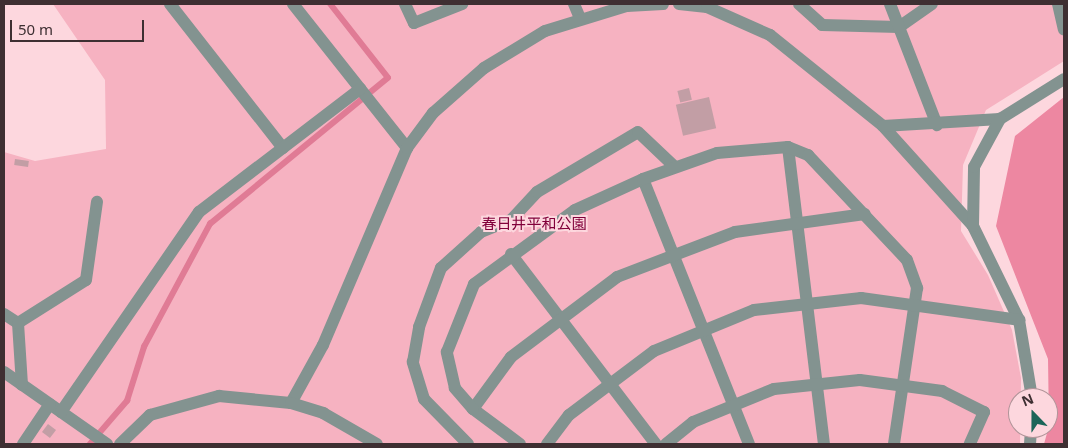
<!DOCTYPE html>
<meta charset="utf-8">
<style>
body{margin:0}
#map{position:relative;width:1068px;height:448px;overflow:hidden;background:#fdd7de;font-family:"Noto Sans","Noto Sans JP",sans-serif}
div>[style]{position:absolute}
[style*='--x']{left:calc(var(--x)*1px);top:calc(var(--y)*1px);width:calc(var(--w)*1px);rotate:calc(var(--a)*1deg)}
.green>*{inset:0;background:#f6b2c1}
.forest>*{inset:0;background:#ed87a1}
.stream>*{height:5.5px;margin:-2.75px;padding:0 2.75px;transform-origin:2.75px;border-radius:2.75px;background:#e07b95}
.building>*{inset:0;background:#c29ea5;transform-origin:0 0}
.minor>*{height:12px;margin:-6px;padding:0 6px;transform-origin:6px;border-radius:6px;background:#839390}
span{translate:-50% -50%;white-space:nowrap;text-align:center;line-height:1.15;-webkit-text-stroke:4px #fdd7de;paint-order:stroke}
.park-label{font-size:15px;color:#81003a}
.frame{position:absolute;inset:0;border:5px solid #3e2f32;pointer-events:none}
.north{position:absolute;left:1008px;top:388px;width:50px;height:50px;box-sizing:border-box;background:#fdd7de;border:1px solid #b19499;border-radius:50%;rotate:338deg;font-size:14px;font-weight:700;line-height:20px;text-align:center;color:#3e2f32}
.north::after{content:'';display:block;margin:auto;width:18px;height:22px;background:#1c6559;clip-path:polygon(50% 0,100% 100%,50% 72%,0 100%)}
.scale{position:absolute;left:10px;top:20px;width:134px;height:22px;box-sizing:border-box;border:2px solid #3e2f32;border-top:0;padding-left:6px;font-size:15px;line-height:18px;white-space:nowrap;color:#3e2f32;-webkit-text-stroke:4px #fdd7de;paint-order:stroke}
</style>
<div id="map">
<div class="green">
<div style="clip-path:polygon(53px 4px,1064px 4px,1064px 61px,986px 110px,963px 165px,961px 231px,988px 275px,1012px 330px,1021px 378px,1020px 444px,4px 444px,4px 152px,35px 161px,106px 149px,105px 80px)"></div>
</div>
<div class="forest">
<div style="clip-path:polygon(1064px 97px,1064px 444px,1044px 444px,1049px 426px,1048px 359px,996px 226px,1015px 136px)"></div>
</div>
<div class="stream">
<div style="--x:90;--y:444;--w:57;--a:-49.3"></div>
<div style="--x:127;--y:401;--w:57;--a:-72.5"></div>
<div style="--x:144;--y:347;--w:140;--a:-61.8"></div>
<div style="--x:210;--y:224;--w:230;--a:-39.4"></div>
<div style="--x:388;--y:78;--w:94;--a:-128.1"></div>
</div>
<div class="building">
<div style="left:689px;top:88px;width:12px;height:12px;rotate:76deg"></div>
<div style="left:709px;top:97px;width:32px;height:34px;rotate:77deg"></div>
<div style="left:15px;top:159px;width:14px;height:6px;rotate:8deg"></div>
<div style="left:48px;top:424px;width:10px;height:10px;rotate:37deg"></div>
</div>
<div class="minor">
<div style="--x:170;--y:4;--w:183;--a:51.9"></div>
<div style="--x:293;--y:4;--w:184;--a:51.6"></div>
<div style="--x:405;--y:4;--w:21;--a:65"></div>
<div style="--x:414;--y:23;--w:52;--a:-21.6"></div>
<div style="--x:574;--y:4;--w:15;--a:67"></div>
<div style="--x:679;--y:4;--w:28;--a:6"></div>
<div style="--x:707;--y:7;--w:69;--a:24"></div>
<div style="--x:770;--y:35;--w:145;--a:38.8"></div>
<div style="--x:883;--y:126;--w:135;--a:48"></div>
<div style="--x:973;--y:226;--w:105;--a:63.9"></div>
<div style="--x:1019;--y:320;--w:79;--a:80.5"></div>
<div style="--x:799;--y:4;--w:31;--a:42"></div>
<div style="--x:822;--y:25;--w:77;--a:1.5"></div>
<div style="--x:899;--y:27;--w:40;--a:-34.9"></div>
<div style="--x:890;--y:4;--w:130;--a:68.8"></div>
<div style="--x:1058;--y:4;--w:26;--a:77"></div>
<div style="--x:883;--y:126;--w:117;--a:-3.4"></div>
<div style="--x:1000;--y:119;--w:75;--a:-32"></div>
<div style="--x:788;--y:147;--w:299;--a:83.1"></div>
<div style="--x:643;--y:179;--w:285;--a:68.2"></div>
<div style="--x:973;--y:226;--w:59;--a:-89"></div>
<div style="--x:974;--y:167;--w:55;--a:-61.6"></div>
<div style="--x:511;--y:254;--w:239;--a:52.7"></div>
<div style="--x:4;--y:314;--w:17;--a:33"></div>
<div style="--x:4;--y:372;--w:126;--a:35"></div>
<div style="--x:22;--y:385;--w:62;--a:-93.7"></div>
<div style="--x:18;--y:323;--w:80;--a:-32.3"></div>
<div style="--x:86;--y:280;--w:79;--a:-82"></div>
<div style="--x:291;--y:403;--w:66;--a:-61.1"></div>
<div style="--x:323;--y:345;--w:214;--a:-66.9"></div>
<div style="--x:407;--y:148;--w:44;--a:-53.4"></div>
<div style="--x:433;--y:113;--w:68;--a:-41.4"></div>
<div style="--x:484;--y:68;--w:71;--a:-31.2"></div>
<div style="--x:545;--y:31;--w:86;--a:-17"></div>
<div style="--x:627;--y:6;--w:36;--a:-3"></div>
<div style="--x:473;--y:409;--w:64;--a:-53.8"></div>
<div style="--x:511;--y:357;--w:133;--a:-37"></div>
<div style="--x:617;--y:277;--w:126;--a:-20.9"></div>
<div style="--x:735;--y:232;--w:131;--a:-7.9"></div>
<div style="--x:61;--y:412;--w:243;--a:-55.4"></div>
<div style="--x:199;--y:212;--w:203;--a:-37.4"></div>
<div style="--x:23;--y:444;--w:48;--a:-56"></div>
<div style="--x:120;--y:444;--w:42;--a:-44"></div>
<div style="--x:150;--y:415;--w:72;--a:-15.4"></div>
<div style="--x:219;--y:396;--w:72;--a:5.6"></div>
<div style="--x:291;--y:403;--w:34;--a:17"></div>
<div style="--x:323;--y:413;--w:62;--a:29.9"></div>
<div style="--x:468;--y:444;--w:63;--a:-134.4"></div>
<div style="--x:424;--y:399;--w:39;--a:-107"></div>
<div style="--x:413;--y:362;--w:36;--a:-80"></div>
<div style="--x:419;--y:327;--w:63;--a:-69.6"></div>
<div style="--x:441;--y:268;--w:54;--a:-42"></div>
<div style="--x:481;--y:232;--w:32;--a:-22"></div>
<div style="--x:511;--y:220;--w:38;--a:-47"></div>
<div style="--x:537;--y:192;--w:117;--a:-30.7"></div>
<div style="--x:638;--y:132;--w:51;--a:43.4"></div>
<div style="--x:520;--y:444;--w:59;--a:-143.3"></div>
<div style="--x:473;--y:409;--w:28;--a:-131"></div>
<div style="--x:455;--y:388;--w:37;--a:-103"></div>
<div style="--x:447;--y:352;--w:73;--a:-68.3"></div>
<div style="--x:474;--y:284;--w:125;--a:-36.2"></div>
<div style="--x:575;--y:210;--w:75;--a:-24.5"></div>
<div style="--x:643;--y:179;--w:78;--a:-19.4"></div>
<div style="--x:717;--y:153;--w:71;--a:-4.8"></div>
<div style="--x:788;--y:147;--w:22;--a:22"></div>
<div style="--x:808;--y:155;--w:144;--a:46.7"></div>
<div style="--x:907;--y:260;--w:30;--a:70"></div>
<div style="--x:917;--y:288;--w:158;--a:98.4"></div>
<div style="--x:547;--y:444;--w:36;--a:-53"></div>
<div style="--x:569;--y:415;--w:106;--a:-37"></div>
<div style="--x:654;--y:351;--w:108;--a:-22.3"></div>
<div style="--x:754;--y:310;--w:108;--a:-6.4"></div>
<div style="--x:861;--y:298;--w:160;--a:7.9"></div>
<div style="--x:666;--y:444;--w:35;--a:-39"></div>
<div style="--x:693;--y:422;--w:87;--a:-22.2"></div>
<div style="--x:774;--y:389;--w:86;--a:-6"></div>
<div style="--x:860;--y:380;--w:83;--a:7.6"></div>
<div style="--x:942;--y:391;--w:47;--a:26.6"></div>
<div style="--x:984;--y:412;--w:35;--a:114"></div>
<div style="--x:1030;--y:444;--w:16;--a:-86"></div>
</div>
<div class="park-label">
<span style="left:534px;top:224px">春日井平和公園</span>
</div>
<div class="frame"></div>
<div class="north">N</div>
<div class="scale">50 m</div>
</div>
